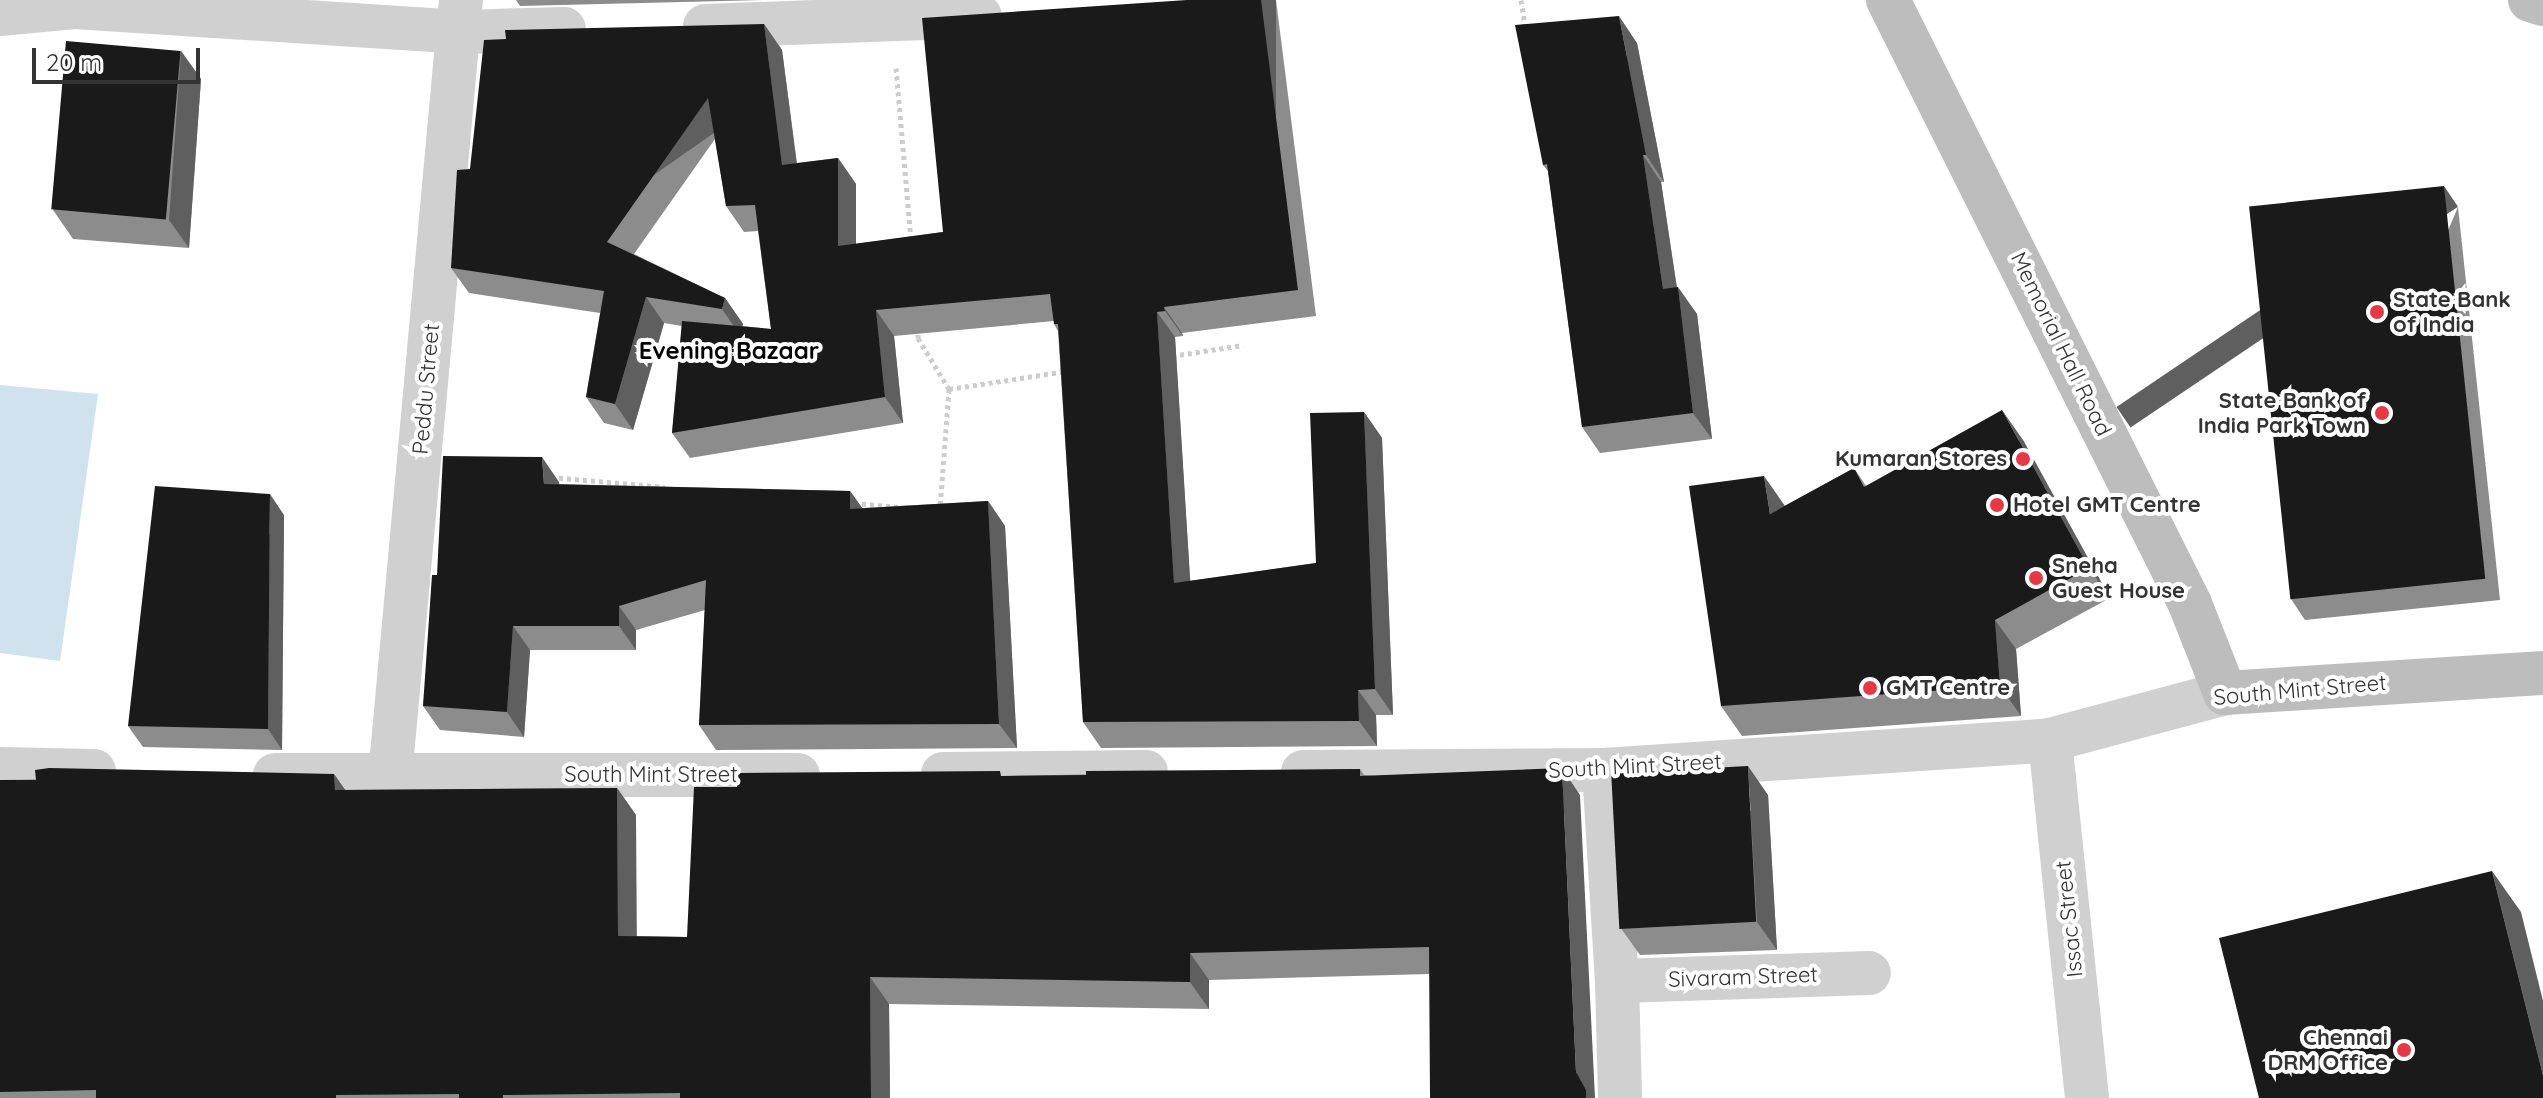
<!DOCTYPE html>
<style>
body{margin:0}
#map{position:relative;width:2543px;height:1098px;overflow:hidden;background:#fff;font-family:Quicksand,sans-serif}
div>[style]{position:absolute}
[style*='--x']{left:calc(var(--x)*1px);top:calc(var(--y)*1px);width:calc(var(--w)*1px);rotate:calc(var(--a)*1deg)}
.water>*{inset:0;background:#cfe2ee}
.path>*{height:5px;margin-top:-2.5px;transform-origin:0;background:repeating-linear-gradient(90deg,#cdcdcd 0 4px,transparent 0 8px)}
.minor>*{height:44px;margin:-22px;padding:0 22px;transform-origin:22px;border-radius:22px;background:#d0d0d0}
.secondary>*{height:44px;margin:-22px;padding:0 22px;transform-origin:22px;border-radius:22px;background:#bdbdbd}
.wall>*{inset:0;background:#8c8c8c}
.shaded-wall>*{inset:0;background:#5f5f5f;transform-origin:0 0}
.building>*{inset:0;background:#1a1a1a;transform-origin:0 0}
.dots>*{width:22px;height:22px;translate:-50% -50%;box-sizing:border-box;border:4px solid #fff;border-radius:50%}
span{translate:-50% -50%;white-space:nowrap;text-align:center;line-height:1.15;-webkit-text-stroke:8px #fff;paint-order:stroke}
.poi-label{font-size:22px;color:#333;font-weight:700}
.left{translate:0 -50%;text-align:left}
.right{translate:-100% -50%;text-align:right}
.street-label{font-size:22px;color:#333}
.neighbourhood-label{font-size:24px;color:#000;font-weight:700}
.scale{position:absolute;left:32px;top:48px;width:168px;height:36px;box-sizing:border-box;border:4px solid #333;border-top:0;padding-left:10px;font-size:24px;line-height:28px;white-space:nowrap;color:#333;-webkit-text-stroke:6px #fff;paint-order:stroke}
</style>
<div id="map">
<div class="water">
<div style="clip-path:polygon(0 385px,98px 394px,60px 661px,0 653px)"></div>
</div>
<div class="path">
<div style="--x:1521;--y:0;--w:31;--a:81"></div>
<div style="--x:896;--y:68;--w:174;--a:85"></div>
<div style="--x:918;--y:327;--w:11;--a:90"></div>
<div style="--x:918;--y:338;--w:60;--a:58.7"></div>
<div style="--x:949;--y:389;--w:119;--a:94.3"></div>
<div style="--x:1172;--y:356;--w:72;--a:-8.8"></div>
<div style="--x:949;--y:389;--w:119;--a:-8.7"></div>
<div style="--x:551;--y:477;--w:114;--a:5"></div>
<div style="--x:854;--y:503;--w:46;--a:5"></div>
</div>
<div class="minor">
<div style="--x:0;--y:14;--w:75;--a:-5.3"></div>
<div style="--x:75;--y:7;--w:386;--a:3.7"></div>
<div style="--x:460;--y:32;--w:104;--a:-1.7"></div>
<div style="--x:705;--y:26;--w:275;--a:-2.1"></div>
<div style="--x:2050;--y:740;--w:360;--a:84.1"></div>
<div style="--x:0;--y:769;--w:94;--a:1.2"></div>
<div style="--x:1604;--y:770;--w:211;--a:86.5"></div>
<div style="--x:1617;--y:981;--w:117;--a:88.5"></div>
<div style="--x:1303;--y:772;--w:301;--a:-0.4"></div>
<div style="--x:1604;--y:770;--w:447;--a:-3.8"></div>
<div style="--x:2050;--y:740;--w:181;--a:-15"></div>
<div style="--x:943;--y:774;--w:203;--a:-0.6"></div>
<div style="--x:275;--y:775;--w:523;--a:0"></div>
<div style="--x:390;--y:777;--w:780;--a:-84.78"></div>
<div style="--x:1617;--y:981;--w:252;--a:-1.8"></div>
</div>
<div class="secondary">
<div style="--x:1888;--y:0;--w:675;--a:63.43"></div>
<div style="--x:2190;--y:604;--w:96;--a:68.5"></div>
<div style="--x:2225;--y:693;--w:319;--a:-3.6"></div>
<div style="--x:2530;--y:0;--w:14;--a:17"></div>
</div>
<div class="wall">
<div style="clip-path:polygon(516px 0,763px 0,520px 6px)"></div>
<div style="clip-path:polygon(evenodd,1187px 0,1276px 0,1316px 316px,1182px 333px,1183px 336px,1175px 337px,1190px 581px,1316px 563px,1364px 412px,1382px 438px,1393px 715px,1376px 715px,1377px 746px,1101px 748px,1083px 722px,1058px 331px,1054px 324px,1054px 321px,894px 336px,903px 423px,690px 458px,672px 433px,682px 326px,664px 323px,633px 430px,604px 423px,586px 397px,600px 313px,469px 293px,451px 268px,470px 169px,764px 24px,782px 50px,797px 163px,838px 158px,856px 184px,856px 244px,943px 232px,1187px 0,715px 139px,726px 206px,744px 232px,758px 231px,771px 329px,742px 326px,743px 324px,725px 298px,634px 254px,715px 139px)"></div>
<div style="clip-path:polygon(1637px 43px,1664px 182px,1661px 182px,1677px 288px,1697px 314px,1712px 439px,1600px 453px,1582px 427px,1548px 171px,1543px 165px)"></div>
<div style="clip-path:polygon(181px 51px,201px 79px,189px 248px,73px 239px,53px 210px)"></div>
<div style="clip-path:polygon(2458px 207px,2500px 600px,2305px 620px,2291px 599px)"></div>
<div style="clip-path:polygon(2023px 440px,2110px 598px,2016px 649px,2021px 716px,1742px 736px,1721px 706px,1785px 506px,1854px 468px,1866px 486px)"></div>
<div style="clip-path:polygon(559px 482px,559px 484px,850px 491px,862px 508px,988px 501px,1005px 526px,1017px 748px,716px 750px,699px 725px,705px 610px,636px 630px,636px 650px,530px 650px,524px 737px,440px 730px,423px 706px,437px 575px)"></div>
<div style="clip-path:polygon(284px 515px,282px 750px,143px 747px,128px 726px)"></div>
<div style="clip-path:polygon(1360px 769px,1364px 775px,1580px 795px,1429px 974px,1209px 980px,1209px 1009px,889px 1004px,890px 1098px,0 1098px,0 780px,334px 774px,345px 790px,617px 788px,636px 815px,636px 936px,687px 937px,737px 787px,1004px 776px)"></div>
<div style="clip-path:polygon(1768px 795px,1777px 950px,1640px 955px,1620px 927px)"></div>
</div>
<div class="shaded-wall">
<div style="left:1261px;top:0;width:15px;height:292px"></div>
<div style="clip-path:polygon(1619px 16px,1637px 43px,1664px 182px,1646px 155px)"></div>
<div style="clip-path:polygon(764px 24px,782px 50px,800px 190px,782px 165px)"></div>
<div style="clip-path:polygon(181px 51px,201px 79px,189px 248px,169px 220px)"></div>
<div style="left:708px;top:98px;width:32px;height:176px;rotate:55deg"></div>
<div style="clip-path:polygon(1643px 155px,1661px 182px,1681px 316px,1663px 289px)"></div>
<div style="clip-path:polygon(838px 158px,856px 184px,856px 272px,838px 246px)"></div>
<div style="left:2444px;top:186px;width:25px;height:395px;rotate:56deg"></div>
<div style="clip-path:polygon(1678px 287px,1697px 314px,1712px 439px,1693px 413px)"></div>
<div style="clip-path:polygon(646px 297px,664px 323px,633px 430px,615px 404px)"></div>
<div style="clip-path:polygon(725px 298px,743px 324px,740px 335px,722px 309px)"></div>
<div style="clip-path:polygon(1164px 307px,1182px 333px,1183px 336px,1165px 311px)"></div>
<div style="clip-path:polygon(876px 310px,894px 336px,903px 423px,885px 397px)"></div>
<div style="clip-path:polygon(1157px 312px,1175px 337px,1192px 609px,1174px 583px)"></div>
<div style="clip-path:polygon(2002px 410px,2023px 440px,2110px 598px,2089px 568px)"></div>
<div style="clip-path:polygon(1364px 412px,1382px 438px,1393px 715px,1375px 689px)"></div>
<div style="clip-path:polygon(542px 457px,559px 482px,561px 508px,544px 484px)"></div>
<div style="clip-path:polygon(1764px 476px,1785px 506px,1770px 514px)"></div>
<div style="clip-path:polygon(850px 491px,868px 516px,850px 509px)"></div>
<div style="clip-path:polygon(270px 494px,284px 515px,282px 750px,268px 729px)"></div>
<div style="clip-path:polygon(988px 501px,1005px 526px,1017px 748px,999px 724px)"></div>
<div style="clip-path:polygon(619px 606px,636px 630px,636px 650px,619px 626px)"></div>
<div style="clip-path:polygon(1995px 620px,2016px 649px,2021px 716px,2000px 686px)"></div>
<div style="clip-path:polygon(513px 626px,530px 650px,524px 737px,507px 712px)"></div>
<div style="clip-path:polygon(1358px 690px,1376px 715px,1377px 746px,1359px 721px)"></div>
<div style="clip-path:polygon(1748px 766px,1768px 795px,1777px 950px,1757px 922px)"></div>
<div style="clip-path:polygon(1562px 768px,1580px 795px,1595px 1098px,1586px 1098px,1576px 1072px)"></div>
<div style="clip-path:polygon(334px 774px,353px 801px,335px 790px)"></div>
<div style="clip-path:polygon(617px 788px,636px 815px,637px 963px,618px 936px)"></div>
<div style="clip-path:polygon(2492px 871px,2521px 912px,2543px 1001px,2543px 1075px)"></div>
<div style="clip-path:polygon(1190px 953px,1209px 980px,1209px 1009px,1190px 982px)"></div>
<div style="clip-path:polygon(870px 977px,889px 1004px,890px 1098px,871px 1098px)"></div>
</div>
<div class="building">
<div style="clip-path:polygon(1187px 0,1261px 0,1298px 290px,1164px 307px,1165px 311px,1157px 312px,1174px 583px,1316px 563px,1310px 413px,1364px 412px,1375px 689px,1358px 690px,1359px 721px,1083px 722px,1058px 324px,1054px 324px,1050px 294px,876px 310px,885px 397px,672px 433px,682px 321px,771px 329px,755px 205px,726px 206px,708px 98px,607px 242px,725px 298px,722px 309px,646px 297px,615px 404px,586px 397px,604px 291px,451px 268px,457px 170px,470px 169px,484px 40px,506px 39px,505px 30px,764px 24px,782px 165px,838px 158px,838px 246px,943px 232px,922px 18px)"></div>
<div style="clip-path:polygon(1619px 16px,1646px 155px,1643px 155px,1663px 289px,1678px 287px,1693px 413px,1582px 427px,1547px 164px,1543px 165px,1515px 25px)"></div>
<div style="left:66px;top:41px;width:115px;height:169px;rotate:5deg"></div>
<div style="left:2444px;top:186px;width:395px;height:196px;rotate:84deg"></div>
<div style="clip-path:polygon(2002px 410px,2089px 568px,1995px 620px,2000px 686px,1721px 706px,1689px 486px,1764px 476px,1770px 514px,1854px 468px,1864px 487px)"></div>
<div style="clip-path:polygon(443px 456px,542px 457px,544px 484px,850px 491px,850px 509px,988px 501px,999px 724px,699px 725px,706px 580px,619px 606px,619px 626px,513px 626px,507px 712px,423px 706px,432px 575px,437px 575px)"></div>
<div style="clip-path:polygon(155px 486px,270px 494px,268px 729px,128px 726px)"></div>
<div style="left:1748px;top:766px;width:156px;height:137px;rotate:87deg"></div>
<div style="clip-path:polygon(49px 768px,334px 774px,335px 790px,617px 788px,618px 936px,687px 937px,694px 787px,737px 787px,738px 773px,1000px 771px,1001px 776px,1086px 775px,1086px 771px,1360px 769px,1360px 776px,1562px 768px,1576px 1072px,1586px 1090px,1586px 1098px,1430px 1098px,1429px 947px,1190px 953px,1190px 982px,870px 977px,871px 1098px,680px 1098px,680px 1093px,503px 1095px,503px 1098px,459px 1098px,459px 1094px,336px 1095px,336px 1098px,96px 1098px,96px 1090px,0 1092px,0 780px,36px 780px,35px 770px)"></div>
<div style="clip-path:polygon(2492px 871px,2543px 1075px,2543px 1098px,2259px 1098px,2219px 938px)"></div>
</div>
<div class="dots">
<div style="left:2377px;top:312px;background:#e63946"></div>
<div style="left:2382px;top:413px;background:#e63946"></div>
<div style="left:2023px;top:459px;background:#e63946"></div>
<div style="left:1997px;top:505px;background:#e63946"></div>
<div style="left:2036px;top:578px;background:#e63946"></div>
<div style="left:1870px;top:688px;background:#e63946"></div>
<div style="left:2404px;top:1050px;background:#e63946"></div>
</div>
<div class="poi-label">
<span class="left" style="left:2393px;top:312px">State Bank<br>of India</span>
<span class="right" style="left:2366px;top:413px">State Bank of<br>India Park Town</span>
<span class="right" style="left:2007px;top:459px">Kumaran Stores</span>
<span class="left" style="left:2013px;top:505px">Hotel GMT Centre</span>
<span class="left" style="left:2052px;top:578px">Sneha<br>Guest House</span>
<span class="left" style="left:1886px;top:688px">GMT Centre</span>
<span class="right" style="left:2388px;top:1050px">Chennai<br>DRM Office</span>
</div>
<div class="street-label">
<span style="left:2061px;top:344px;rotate:64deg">Memorial Hall Road</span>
<span style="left:426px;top:389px;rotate:-85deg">Peddu Street</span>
<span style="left:2300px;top:690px;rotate:-5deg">South Mint Street</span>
<span style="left:1635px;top:766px;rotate:-3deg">South Mint Street</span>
<span style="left:651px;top:775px">South Mint Street</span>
<span style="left:2069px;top:919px;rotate:-96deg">Issac Street</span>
<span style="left:1743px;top:977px;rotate:-2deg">Sivaram Street</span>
</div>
<div class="neighbourhood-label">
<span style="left:729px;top:351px">Evening Bazaar</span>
</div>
<div class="scale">20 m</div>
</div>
